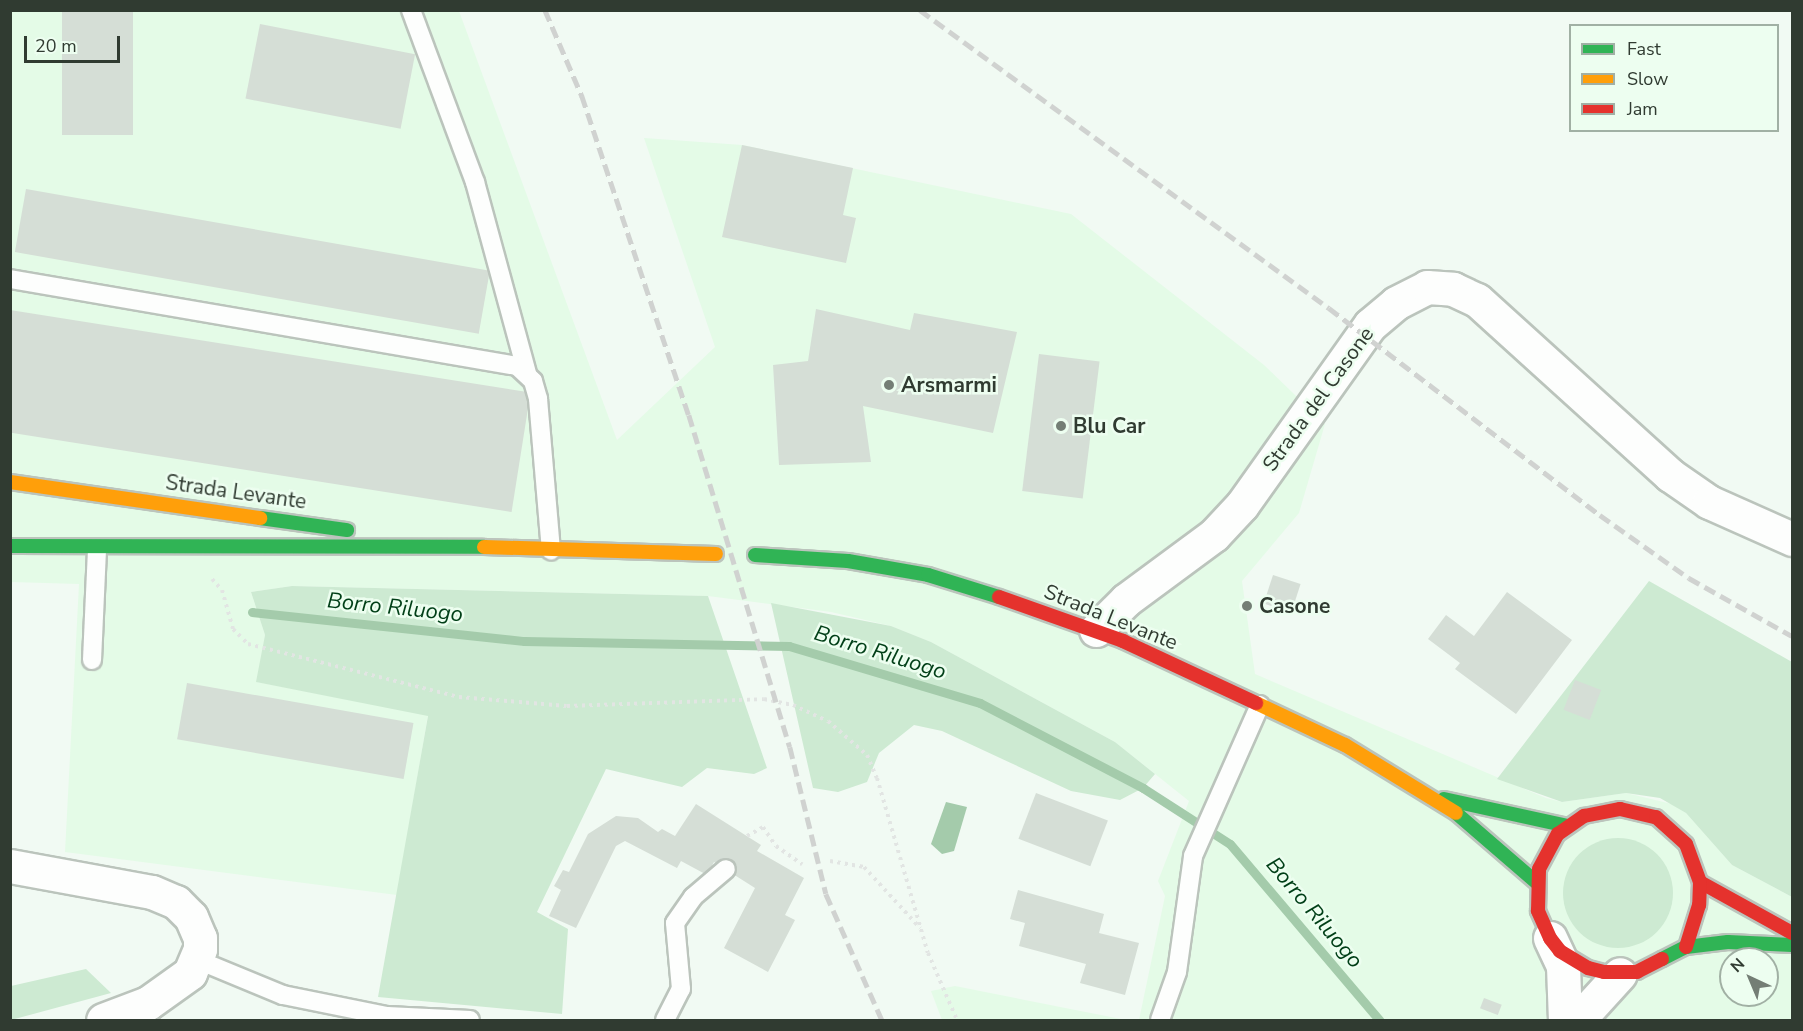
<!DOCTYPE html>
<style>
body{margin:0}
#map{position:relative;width:1803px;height:1031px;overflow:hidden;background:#f1faf3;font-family:"Nunito Sans",sans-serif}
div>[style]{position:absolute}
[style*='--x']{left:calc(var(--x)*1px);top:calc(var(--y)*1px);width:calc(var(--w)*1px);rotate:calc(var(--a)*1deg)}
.built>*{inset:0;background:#e4fbe7}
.green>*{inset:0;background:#cdead2}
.round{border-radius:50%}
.water>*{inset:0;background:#a4cbab}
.stream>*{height:9px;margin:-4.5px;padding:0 4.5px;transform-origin:4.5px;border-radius:4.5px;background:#a4cbab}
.building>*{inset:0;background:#d5ded6;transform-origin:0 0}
.path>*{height:4px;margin-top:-2px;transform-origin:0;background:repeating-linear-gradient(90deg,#e2e5e3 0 3px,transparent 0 7.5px)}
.roads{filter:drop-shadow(2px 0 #bbc4bc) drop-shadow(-2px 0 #bbc4bc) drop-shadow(0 2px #bbc4bc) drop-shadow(0 -2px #bbc4bc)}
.lane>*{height:18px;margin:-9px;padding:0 9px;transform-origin:9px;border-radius:9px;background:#fdfefd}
.street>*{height:33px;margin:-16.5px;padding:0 16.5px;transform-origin:16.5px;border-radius:16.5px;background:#fdfefd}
.fast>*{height:14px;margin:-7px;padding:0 7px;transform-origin:7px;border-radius:7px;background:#30b455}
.slow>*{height:14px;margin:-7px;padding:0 7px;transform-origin:7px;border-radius:7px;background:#ff9f0a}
.jam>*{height:14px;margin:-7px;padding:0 7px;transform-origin:7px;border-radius:7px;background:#e5322d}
.rail>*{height:4.5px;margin-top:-2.25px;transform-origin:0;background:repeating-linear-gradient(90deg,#d0d2d0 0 12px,transparent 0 18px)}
.dots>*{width:16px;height:16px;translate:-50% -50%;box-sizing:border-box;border:3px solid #edfef0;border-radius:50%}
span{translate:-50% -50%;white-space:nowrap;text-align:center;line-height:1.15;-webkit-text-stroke:5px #edfef0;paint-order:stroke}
.poi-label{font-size:21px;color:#303b31;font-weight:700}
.left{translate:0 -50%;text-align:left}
.street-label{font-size:21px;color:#303b31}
.water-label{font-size:22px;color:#003f17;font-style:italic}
.frame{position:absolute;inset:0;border:12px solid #303b31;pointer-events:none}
.legend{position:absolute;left:1569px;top:24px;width:210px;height:108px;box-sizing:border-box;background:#edfef0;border:2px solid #a1b0a4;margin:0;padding:8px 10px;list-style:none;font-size:18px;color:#303b31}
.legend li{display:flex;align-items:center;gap:12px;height:30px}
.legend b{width:30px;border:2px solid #a1b0a4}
.north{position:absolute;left:1719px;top:947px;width:60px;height:60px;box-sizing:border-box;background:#edfef0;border:2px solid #a1b0a4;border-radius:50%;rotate:316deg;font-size:16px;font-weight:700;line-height:24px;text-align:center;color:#303b31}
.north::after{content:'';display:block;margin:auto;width:21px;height:27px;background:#747e75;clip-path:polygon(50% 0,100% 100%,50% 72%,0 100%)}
.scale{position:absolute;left:24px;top:36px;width:96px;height:27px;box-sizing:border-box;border:3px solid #303b31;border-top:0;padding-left:8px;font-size:18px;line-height:21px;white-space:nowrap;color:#303b31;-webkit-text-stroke:4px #edfef0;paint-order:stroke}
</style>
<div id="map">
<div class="built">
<div style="clip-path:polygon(evenodd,11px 11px,459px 11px,617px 440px,715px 347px,644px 138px,742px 145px,1071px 214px,1264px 365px,1325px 424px,1299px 513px,1242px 581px,1255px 674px,1546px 798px,1562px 802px,1626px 793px,1672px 804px,1686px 813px,1732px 865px,1792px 897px,1792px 1020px,1139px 1020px,1165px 896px,1158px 881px,1189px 801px,1115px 742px,931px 642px,891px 626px,831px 612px,708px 596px,292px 586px,251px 592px,265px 635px,257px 682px,428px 715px,397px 895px,65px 852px,79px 584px,11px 582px,11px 11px,1731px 959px,1767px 959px,1767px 995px,1731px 995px,1731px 959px)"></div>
<div style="clip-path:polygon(955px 986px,1126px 1020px,942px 1020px,931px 991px)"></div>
</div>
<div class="green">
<div style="clip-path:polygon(1649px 581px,1792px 662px,1792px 897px,1732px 865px,1686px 813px,1660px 798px,1626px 793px,1562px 802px,1497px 779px)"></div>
<div style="clip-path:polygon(292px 586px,708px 596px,767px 768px,754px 774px,707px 768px,682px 787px,606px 769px,537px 912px,568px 929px,562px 1014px,378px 997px,428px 716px,256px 682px,265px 635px,251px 592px)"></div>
<div style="clip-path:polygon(771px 603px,891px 626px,931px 642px,1115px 742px,1155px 774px,1143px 788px,1120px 800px,1071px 791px,942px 731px,914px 725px,879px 753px,867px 782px,838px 792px,813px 788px)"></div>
<div class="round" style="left:1563px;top:838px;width:110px;height:110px"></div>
<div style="clip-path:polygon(86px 969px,111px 993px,11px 1020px,11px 986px)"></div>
</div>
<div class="water">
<div style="clip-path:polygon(946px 802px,967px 807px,954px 851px,942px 854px,931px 844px)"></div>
</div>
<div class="stream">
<div style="--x:252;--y:612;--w:274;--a:6.1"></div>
<div style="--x:524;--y:641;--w:265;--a:1.1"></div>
<div style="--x:789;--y:646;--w:199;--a:16.6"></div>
<div style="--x:980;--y:703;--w:184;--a:27.5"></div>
<div style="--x:1143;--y:788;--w:103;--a:32.8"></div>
<div style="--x:1230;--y:844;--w:231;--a:49.7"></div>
</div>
<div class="building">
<div style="left:62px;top:10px;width:71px;height:125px"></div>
<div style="left:260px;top:24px;width:158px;height:76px;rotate:11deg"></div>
<div style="clip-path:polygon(742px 145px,853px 168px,843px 215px,856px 218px,846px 263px,722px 237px)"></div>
<div style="left:26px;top:189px;width:471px;height:64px;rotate:10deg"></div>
<div style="clip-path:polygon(816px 309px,910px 330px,914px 313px,1017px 332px,993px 433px,863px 406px,871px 462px,779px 465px,773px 365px,808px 361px)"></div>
<div style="left:10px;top:310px;width:527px;height:121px;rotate:9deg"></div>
<div style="left:1039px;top:354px;width:61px;height:138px;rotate:7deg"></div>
<div style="left:1273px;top:575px;width:29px;height:30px;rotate:18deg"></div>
<div style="clip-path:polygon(1507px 592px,1572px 640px,1516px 714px,1455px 669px,1460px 663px,1428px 639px,1446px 615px,1474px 636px)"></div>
<div style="left:1575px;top:680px;width:28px;height:32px;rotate:21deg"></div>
<div style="left:187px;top:683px;width:230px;height:57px;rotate:10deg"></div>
<div style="left:1036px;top:793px;width:77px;height:49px;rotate:21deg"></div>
<div style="clip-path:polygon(696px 804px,761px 845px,757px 851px,804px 878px,785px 915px,795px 920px,768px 972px,724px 948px,755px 888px,714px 862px,707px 875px,681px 861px,677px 868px,625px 841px,616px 846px,576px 928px,549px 916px,561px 890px,554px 886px,563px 870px,569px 872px,588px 834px,616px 816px,638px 818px,658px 832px,662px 829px,675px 836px)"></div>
<div style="clip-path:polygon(1018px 890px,1104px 914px,1099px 933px,1139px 943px,1125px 995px,1080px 983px,1086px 964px,1019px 946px,1025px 923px,1010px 919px)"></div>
<div style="left:1484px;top:998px;width:19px;height:11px;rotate:21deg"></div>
</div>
<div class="path">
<div style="--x:212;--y:579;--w:15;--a:48"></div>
<div style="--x:222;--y:590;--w:41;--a:74.2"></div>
<div style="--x:233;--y:629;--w:21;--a:45"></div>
<div style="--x:248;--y:644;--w:218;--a:14.1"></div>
<div style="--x:459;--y:697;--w:108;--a:4.8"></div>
<div style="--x:567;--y:706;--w:197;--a:-2"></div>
<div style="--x:764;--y:699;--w:30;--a:12"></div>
<div style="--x:793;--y:705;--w:38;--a:25"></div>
<div style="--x:828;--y:721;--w:52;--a:41.1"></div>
<div style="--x:867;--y:755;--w:25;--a:67"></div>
<div style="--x:877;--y:778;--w:182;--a:73.8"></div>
<div style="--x:928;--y:953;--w:73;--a:66.6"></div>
<div style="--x:747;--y:836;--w:18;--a:-29"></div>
<div style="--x:763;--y:827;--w:23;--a:56"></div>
<div style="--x:776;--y:846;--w:32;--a:35"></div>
<div style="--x:830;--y:861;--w:35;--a:10"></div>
<div style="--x:864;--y:867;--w:83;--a:47.4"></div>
</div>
<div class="roads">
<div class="lane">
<div style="--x:411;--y:10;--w:184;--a:69.6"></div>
<div style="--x:475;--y:182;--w:199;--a:74.8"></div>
<div style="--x:10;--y:279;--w:514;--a:9.74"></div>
<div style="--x:517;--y:366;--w:22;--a:43"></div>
<div style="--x:533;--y:381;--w:19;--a:74"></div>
<div style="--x:538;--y:399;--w:152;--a:85.1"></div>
<div style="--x:92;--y:660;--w:111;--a:-87.4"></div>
<div style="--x:198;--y:960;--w:92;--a:22.4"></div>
<div style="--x:283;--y:995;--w:106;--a:11.4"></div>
<div style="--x:387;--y:1016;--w:83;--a:2.8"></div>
<div style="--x:665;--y:1020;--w:35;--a:-63"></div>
<div style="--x:681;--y:989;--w:66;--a:-95.2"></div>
<div style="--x:675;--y:923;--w:32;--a:-55"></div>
<div style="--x:693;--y:897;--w:43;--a:-40.3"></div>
<div style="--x:1160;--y:1020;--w:51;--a:-70.5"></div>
<div style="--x:1177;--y:972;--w:117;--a:-82.1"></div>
<div style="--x:1193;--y:856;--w:165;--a:-66.1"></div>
</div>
<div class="street">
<div style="--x:1096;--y:630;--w:42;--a:-45"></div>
<div style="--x:1126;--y:600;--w:109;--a:-36.5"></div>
<div style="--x:1214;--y:535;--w:41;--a:-47"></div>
<div style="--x:1242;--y:505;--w:221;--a:-54.6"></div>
<div style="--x:1370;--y:325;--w:34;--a:-40"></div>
<div style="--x:1396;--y:303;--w:35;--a:-27"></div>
<div style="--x:1427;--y:287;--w:26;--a:4"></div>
<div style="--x:1453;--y:289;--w:26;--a:25"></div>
<div style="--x:1477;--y:300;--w:261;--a:42.2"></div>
<div style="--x:1670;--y:475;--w:47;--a:34.7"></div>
<div style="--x:1709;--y:502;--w:91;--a:24"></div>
<div style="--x:10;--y:866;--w:144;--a:10.4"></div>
<div style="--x:152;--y:892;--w:26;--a:23"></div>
<div style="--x:176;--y:902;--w:21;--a:45"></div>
<div style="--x:191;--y:917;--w:23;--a:67"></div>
<div style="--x:200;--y:938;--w:11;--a:90"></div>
<div style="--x:200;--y:949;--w:26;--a:113"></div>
<div style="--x:190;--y:973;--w:52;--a:144.5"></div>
<div style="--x:148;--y:1003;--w:48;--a:159.3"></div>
<div style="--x:1550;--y:938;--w:31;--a:65"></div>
<div style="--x:1563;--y:966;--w:54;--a:87.9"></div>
<div style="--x:1578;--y:1020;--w:62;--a:-47.6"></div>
</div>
<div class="fast">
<div style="--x:260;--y:518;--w:88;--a:7.9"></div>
<div style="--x:10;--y:546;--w:474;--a:0.1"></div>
<div style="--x:755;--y:555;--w:93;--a:3.7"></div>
<div style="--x:848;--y:561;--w:81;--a:9.9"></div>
<div style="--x:928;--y:575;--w:74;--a:17.2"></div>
<div style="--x:1444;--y:799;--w:127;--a:12.3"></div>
<div style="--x:1456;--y:813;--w:106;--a:40.8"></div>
<div style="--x:1662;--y:959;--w:27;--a:-27"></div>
<div style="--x:1686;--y:947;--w:42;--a:-6.8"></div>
<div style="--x:1728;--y:942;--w:64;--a:2.7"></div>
</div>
<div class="slow">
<div style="--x:10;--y:482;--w:253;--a:8.2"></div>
<div style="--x:484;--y:547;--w:232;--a:1.7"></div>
<div style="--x:1256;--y:703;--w:98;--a:25.3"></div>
<div style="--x:1345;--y:745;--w:130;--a:31.5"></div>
</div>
<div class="jam">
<div style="--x:999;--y:597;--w:132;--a:19.5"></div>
<div style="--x:1123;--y:641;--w:147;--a:25"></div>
<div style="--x:1700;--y:882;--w:105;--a:29"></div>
<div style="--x:1662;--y:959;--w:28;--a:153"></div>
<div style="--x:1637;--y:972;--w:33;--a:180"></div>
<div style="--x:1604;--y:972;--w:16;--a:-166"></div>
<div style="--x:1588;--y:968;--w:33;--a:-149"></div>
<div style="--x:1560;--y:951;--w:16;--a:-128"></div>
<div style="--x:1550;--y:938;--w:30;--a:-114"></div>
<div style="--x:1538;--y:911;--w:42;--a:-88.6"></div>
<div style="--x:1539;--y:869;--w:40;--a:-62"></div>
<div style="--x:1558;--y:834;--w:32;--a:-35"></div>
<div style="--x:1584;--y:816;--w:37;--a:-11"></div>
<div style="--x:1620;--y:809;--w:37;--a:13"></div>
<div style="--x:1656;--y:817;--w:40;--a:42"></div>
<div style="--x:1686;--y:844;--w:40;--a:69.8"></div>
<div style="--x:1700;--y:882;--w:23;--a:92"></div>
<div style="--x:1699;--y:905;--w:44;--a:107.2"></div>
</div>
</div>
<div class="rail">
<div style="--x:545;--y:10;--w:94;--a:66.7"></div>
<div style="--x:582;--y:96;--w:336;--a:71.5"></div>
<div style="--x:689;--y:415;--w:347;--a:73.1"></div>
<div style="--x:790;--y:747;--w:151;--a:76.2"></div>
<div style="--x:826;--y:894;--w:138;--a:66"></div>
<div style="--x:920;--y:10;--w:506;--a:36.08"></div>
<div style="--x:1329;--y:308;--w:341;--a:37.4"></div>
<div style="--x:1600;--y:515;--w:109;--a:35.3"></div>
<div style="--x:1689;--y:578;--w:118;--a:29.4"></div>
</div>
<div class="dots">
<div style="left:889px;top:385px;background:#747e75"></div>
<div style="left:1061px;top:426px;background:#747e75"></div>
<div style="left:1247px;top:606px;background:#747e75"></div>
</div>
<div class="poi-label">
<span class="left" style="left:901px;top:385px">Arsmarmi</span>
<span class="left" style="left:1073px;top:426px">Blu Car</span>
<span class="left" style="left:1259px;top:606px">Casone</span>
</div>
<div class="street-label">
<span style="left:1318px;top:399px;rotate:-54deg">Strada del Casone</span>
<span style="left:236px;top:492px;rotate:8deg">Strada Levante</span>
<span style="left:1111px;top:617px;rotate:22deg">Strada Levante</span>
</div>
<div class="water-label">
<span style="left:395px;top:608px;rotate:6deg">Borro Riluogo</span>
<span style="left:880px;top:653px;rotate:17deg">Borro Riluogo</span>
<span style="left:1314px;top:913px;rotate:50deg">Borro Riluogo</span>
</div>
<div class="frame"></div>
<ul class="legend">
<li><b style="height:8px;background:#30b455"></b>Fast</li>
<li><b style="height:8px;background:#ff9f0a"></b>Slow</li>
<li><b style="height:8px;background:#e5322d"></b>Jam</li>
</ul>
<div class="north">N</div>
<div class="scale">20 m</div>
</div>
